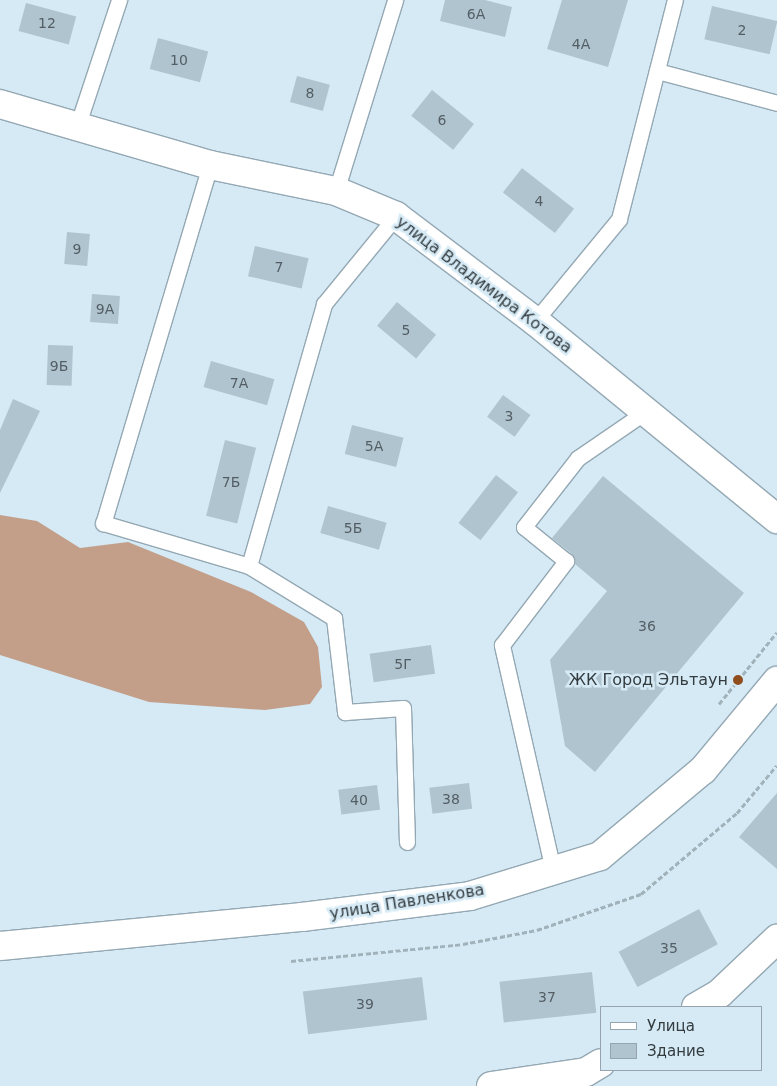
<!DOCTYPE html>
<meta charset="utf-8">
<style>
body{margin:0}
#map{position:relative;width:777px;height:1086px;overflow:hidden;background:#d5eaf5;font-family:"DejaVu Sans",sans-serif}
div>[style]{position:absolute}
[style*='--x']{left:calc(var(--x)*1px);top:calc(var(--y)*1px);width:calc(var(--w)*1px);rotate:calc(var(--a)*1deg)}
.forest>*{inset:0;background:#c39f8a}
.building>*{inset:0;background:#b0c4cf;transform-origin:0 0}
.path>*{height:3px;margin-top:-1.5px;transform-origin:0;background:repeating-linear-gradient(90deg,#a1b2ba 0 5px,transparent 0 7.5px)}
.roads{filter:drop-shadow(1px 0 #94a8b3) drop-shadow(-1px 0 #94a8b3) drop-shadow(0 1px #94a8b3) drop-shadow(0 -1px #94a8b3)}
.lane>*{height:15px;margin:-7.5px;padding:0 7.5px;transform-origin:7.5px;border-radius:7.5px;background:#fff}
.street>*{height:28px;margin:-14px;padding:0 14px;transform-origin:14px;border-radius:14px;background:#fff}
.dots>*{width:14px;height:14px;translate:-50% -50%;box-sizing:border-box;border:2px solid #d5eaf5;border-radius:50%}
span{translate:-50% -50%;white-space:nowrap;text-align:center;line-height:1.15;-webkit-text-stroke:5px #d5eaf5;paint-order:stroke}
.number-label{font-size:14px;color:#535e64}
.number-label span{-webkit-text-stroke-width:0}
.street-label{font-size:16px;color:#343c40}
.poi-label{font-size:16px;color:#343c40}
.right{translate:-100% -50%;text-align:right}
.legend{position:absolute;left:600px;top:1006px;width:162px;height:65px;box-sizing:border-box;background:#d5eaf5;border:1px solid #95a4ad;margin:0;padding:6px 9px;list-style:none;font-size:15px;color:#343c40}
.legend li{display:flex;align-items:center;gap:10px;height:25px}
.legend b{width:25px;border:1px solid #95a4ad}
</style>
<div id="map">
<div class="forest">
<div style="clip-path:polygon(0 515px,37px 521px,80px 548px,128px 542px,251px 592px,304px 622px,318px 647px,322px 687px,310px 704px,265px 710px,149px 702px,0 655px)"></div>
</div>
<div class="building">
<div style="clip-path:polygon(445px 0,485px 0,512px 7px,505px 37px,440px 21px)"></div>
<div style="clip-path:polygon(562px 0,628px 0,608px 67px,547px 49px)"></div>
<div style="left:26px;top:3px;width:52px;height:29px;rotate:15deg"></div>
<div style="left:712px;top:6px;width:67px;height:34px;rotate:13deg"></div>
<div style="left:158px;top:38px;width:52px;height:32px;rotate:15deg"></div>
<div style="left:297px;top:76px;width:34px;height:27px;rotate:15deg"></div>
<div style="left:432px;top:90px;width:54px;height:33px;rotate:39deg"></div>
<div style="left:522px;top:168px;width:66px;height:31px;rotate:38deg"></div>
<div style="left:67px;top:232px;width:23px;height:32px;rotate:5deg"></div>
<div style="left:255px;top:246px;width:55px;height:31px;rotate:13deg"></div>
<div style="left:92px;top:294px;width:28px;height:28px;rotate:4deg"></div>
<div style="left:397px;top:302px;width:51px;height:31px;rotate:40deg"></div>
<div style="left:48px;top:345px;width:25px;height:40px;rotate:2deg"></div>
<div style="left:211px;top:361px;width:66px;height:27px;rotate:16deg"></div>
<div style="left:503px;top:395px;width:34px;height:27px;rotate:36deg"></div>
<div style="clip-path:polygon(13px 399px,40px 411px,0 493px,0 430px)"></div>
<div style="left:352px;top:425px;width:53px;height:30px;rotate:14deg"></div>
<div style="left:225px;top:440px;width:32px;height:78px;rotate:14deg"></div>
<div style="left:496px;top:475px;width:28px;height:61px;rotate:38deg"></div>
<div style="clip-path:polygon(603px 476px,744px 593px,595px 772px,565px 746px,550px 660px,607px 591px,575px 564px,572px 554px,552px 538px)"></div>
<div style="left:328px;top:506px;width:61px;height:28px;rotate:16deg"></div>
<div style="left:431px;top:645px;width:29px;height:62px;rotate:82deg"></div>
<div style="left:469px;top:783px;width:26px;height:40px;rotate:83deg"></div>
<div style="left:377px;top:785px;width:25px;height:39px;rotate:83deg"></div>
<div style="clip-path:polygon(777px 793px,777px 869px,739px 837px)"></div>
<div style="left:699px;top:909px;width:40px;height:91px;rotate:62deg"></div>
<div style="left:592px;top:972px;width:41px;height:93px;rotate:84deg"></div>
<div style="left:422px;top:977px;width:43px;height:120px;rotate:83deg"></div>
</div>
<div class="path">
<div style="--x:719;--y:704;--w:92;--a:-51.1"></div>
<div style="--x:291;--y:961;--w:173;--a:-5.6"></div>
<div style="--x:463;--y:944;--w:75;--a:-10.7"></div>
<div style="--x:537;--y:930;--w:110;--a:-19.1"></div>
<div style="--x:641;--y:894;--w:126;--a:-40.2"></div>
<div style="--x:737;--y:813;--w:62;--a:-50.2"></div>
</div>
<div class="roads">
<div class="lane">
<div style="--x:657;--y:71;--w:124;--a:14.9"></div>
<div style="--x:78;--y:124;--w:131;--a:-71.7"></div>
<div style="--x:210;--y:165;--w:374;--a:106.6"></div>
<div style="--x:103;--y:523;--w:152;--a:16.4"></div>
<div style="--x:249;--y:566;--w:100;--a:31.5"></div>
<div style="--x:334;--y:618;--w:95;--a:83.3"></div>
<div style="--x:345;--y:712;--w:58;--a:-3.9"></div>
<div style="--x:403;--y:708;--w:134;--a:88.3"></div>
<div style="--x:336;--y:191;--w:200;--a:-72.8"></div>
<div style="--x:535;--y:321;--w:132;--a:-50.5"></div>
<div style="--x:619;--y:219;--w:226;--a:-75.7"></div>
<div style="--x:249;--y:566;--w:273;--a:-74"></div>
<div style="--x:324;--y:304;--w:114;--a:-50.7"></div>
<div style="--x:553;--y:870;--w:231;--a:-102.8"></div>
<div style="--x:502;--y:645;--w:106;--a:-52.7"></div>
<div style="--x:566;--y:561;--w:54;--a:-141"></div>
<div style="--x:524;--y:527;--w:88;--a:-52"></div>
<div style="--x:578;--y:458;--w:81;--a:-34.5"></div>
</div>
<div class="street">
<div style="--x:0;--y:104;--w:219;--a:16.2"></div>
<div style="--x:210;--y:165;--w:129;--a:11.7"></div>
<div style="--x:336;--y:191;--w:65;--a:22.6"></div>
<div style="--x:396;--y:216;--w:174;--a:37.1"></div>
<div style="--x:535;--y:321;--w:313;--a:39.3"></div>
<div style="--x:0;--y:946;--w:303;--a:-5.5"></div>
<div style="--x:302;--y:917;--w:169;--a:-7.1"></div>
<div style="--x:470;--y:896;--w:136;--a:-17.1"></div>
<div style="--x:600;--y:856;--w:134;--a:-39.9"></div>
<div style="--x:703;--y:770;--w:116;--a:-50.3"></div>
<div style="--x:696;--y:1007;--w:28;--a:-30"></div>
<div style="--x:720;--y:993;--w:79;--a:-43.5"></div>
<div style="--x:491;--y:1086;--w:96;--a:-8.4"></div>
<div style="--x:586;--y:1072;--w:17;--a:-31"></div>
</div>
</div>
<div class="dots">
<div style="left:738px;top:680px;background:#904d1e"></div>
</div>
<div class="number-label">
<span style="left:476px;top:14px">6А</span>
<span style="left:47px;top:23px">12</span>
<span style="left:742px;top:30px">2</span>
<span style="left:581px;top:44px">4А</span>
<span style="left:179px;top:60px">10</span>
<span style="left:310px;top:93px">8</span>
<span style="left:442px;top:120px">6</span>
<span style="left:539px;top:201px">4</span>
<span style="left:77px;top:249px">9</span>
<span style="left:279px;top:267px">7</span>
<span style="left:105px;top:309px">9А</span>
<span style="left:406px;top:330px">5</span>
<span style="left:59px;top:366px">9Б</span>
<span style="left:239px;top:383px">7А</span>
<span style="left:509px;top:416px">3</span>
<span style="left:374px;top:446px">5А</span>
<span style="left:231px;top:482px">7Б</span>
<span style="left:353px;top:528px">5Б</span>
<span style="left:647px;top:626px">36</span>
<span style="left:403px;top:664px">5Г</span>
<span style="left:451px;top:799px">38</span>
<span style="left:359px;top:800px">40</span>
<span style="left:669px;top:948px">35</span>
<span style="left:547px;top:997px">37</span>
<span style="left:365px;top:1004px">39</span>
</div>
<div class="street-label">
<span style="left:484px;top:285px;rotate:37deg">улица Владимира Котова</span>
<span style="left:407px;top:902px;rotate:-9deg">улица Павленкова</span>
</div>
<div class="poi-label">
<span class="right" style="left:728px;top:680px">ЖК Город Эльтаун</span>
</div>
<ul class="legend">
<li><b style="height:6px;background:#fff"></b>Улица</li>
<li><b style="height:14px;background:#b0c4cf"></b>Здание</li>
</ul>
</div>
